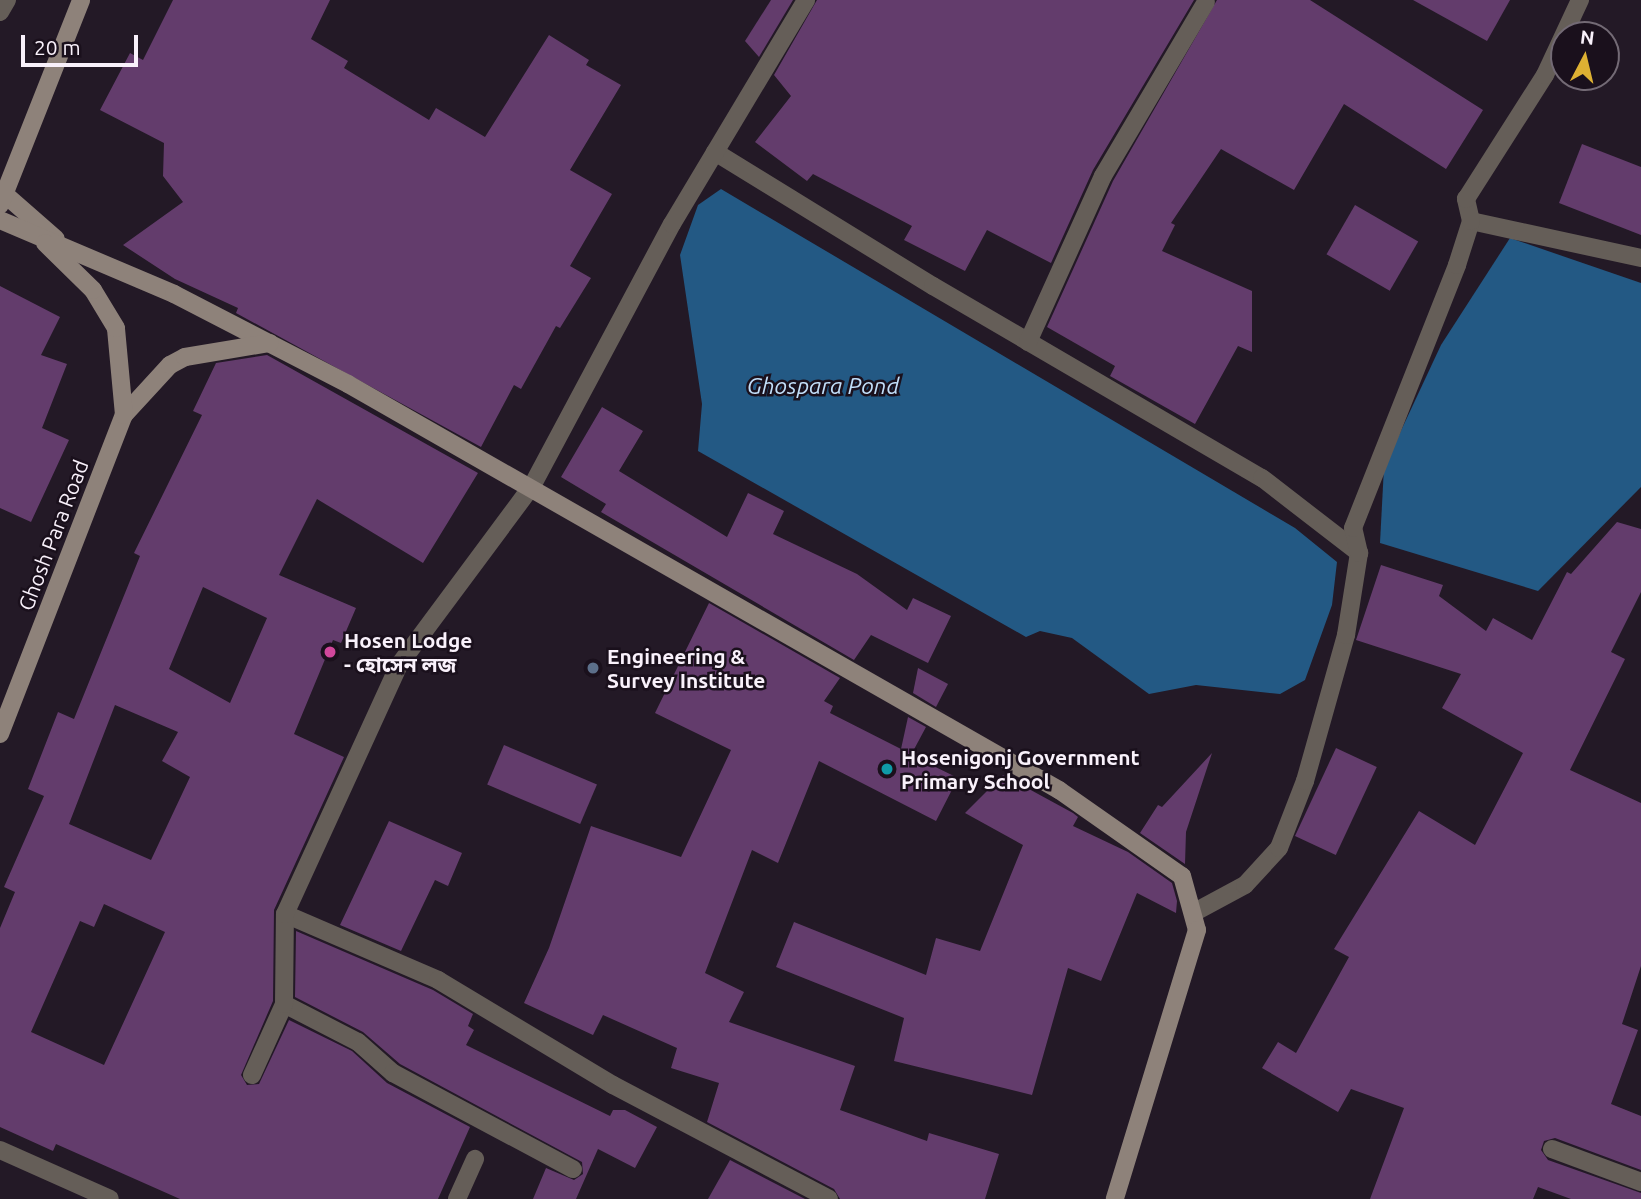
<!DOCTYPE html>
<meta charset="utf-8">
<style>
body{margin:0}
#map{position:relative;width:1641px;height:1199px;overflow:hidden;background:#231926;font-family:Ubuntu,"Noto Sans Bengali",sans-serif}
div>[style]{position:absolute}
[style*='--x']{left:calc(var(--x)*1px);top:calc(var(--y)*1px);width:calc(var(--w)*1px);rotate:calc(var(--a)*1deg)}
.water>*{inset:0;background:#235984}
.building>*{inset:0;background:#633c6c;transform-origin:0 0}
.service>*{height:18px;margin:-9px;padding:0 9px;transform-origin:9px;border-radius:9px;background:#655e58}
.minor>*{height:18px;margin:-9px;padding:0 9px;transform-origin:9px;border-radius:9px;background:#655e58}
.secondary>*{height:18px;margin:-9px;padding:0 9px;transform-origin:9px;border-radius:9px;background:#8e827a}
.dots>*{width:19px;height:19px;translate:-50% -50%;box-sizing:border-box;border:4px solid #1a101c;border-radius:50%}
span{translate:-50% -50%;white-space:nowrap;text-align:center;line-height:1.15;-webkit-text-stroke:5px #1a101c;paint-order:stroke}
.street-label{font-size:21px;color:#f9f1fb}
.poi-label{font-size:21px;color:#f9f1fb;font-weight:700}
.left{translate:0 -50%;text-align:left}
.water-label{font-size:23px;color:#c1def9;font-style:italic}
.north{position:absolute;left:1550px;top:21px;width:70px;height:70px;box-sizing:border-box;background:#1a101c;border:2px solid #736a75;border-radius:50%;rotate:7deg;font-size:19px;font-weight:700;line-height:28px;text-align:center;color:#f9f1fb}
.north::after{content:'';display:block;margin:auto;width:24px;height:32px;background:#deb133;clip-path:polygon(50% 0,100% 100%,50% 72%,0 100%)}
.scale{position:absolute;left:21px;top:35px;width:117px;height:32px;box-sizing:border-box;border:4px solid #f9f1fb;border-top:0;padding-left:9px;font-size:21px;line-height:24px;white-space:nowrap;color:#f9f1fb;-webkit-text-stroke:5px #1a101c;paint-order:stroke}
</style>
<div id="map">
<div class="water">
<div style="clip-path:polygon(721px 189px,1295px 528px,1337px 562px,1332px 605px,1305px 680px,1280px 694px,1196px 685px,1149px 694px,1072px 638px,1040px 631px,1026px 637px,698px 451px,702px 404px,680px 255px,698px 205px)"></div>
<div style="clip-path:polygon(1510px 238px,1641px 283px,1641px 487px,1538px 591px,1380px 543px,1384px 467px,1441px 345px)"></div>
</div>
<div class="building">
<div style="clip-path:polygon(173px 0,330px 0,311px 39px,348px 61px,344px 68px,429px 120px,436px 108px,485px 137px,549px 35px,589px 60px,586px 65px,621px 85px,570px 170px,612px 194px,570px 266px,591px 278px,560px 328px,556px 326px,521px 389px,514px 385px,481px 447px,236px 313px,238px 308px,175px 279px,123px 245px,183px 202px,163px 176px,164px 143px,100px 110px,130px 53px,143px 60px)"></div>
<div style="clip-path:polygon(771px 0,793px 0,759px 57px,745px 41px)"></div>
<div style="clip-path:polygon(817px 0,1194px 0,1093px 170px,1051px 263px,987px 230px,965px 271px,904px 240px,912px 226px,813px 174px,807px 181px,755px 142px,791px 96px,774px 75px)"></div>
<div style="clip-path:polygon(1217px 0,1310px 0,1483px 110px,1446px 169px,1344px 104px,1294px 190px,1221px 149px,1171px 223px,1175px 225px,1162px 251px,1252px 291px,1252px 352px,1238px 346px,1195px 424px,1110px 376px,1115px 366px,1047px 327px,1113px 181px)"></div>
<div style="clip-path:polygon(1413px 0,1510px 0,1487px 41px)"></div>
<div style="clip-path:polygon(1582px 144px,1641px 167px,1641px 235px,1559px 203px)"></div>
<div style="left:1355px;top:205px;width:73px;height:57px;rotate:30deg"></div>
<div style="clip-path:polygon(0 286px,60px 317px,41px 355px,67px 364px,42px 428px,69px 440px,31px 522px,0 508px)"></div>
<div style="clip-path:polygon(evenodd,267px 355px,478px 473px,423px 563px,317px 499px,279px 575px,356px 608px,341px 643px,333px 640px,294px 734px,344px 757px,274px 910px,273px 1001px,241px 1075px,247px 1085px,259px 1084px,289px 1020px,352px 1051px,387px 1083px,470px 1127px,438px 1199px,180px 1199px,56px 1144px,53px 1151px,0 1127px,0 928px,15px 892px,4px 887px,44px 796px,28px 789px,58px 712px,74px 719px,140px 556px,134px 553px,202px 415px,193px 411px,216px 363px,267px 355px,203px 587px,267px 618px,230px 703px,169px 669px,203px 587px,267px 355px,115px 705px,178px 732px,162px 761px,190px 777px,151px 860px,69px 824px,115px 705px,267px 355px,104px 904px,165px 932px,104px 1065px,31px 1032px,80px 921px,94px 927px,104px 904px)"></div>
<div style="clip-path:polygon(602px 407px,643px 431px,619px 471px,727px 537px,748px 493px,784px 511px,773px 534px,857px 574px,907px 610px,913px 598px,951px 616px,928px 663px,871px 635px,854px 660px,601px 512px,606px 504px,561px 477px)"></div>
<div style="clip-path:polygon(1617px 522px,1641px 529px,1641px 592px,1611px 652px,1625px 659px,1570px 770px,1641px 803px,1641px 966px,1622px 1024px,1638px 1030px,1611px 1104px,1641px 1116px,1641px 1170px,1555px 1138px,1544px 1141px,1541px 1150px,1548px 1160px,1641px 1193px,1641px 1199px,1571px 1199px,1538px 1187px,1533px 1199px,1370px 1199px,1404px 1108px,1351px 1089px,1338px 1112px,1262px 1068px,1278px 1042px,1296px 1053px,1349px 957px,1334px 949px,1419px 811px,1475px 845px,1523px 753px,1442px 708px,1461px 674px,1356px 640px,1381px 565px,1443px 585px,1439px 596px,1486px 631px,1493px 618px,1532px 640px,1567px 572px,1571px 574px)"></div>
<div style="clip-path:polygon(709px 603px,840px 678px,824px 701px,833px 706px,830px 713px,901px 749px,908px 717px,926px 727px,911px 755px,958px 778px,936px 821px,819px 761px,778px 863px,752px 850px,705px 973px,744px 992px,729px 1022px,855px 1066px,840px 1110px,927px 1141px,929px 1133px,999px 1154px,985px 1199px,840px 1199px,834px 1189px,707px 1122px,719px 1083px,671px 1068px,677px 1048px,603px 1015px,593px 1035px,524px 1003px,549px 948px,591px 826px,681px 857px,731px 750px,655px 713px)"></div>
<div style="clip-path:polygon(918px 668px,948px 684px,936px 707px,913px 693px)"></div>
<div style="left:504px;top:745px;width:101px;height:43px;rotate:23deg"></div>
<div style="left:1336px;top:748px;width:45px;height:97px;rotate:25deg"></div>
<div style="clip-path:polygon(1212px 753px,1186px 832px,1185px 864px,1140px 833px,1158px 805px,1162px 807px)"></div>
<div style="clip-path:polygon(1003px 775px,1073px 813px,1078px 817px,1073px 826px,1128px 852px,1172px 883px,1177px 901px,1176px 913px,1137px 893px,1101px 981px,1068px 968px,1032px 1095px,894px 1061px,904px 1018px,776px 967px,794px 922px,926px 975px,936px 938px,980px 951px,1023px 845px,965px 813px)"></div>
<div style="clip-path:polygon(389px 821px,462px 853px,448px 886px,435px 880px,401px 951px,340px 925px)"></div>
<div style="clip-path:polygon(296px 931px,433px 990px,473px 1014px,468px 1026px,474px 1030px,466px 1045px,610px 1116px,613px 1110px,625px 1110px,657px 1127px,635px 1168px,598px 1149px,576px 1199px,533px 1199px,546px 1168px,574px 1180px,583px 1174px,582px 1162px,400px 1064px,363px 1032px,295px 997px)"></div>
<div style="clip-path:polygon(730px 1160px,805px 1199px,708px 1199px)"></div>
</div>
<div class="service">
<div style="--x:0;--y:12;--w:14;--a:-60"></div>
</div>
<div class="minor">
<div style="--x:715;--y:152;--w:256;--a:31.6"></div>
<div style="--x:933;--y:286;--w:381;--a:30.3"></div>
<div style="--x:1262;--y:478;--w:123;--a:37.7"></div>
<div style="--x:1471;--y:221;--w:174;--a:12.3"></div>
<div style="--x:1028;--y:342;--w:182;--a:-65.7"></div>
<div style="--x:1103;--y:176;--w:202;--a:-59.4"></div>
<div style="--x:1193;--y:913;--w:59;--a:-28.3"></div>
<div style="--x:1245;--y:885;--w:50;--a:-47.4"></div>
<div style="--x:1279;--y:848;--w:72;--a:-68.8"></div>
<div style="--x:1305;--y:781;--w:152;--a:-74.3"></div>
<div style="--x:1346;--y:635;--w:83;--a:-81"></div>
<div style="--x:1359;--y:553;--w:26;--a:-103"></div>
<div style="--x:1353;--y:528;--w:283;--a:-68.4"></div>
<div style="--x:1457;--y:265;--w:46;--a:-72.3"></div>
<div style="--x:1471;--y:221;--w:23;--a:-103"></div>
<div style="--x:1466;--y:199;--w:147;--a:-57.5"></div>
<div style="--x:1545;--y:75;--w:83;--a:-65"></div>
<div style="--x:285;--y:914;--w:167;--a:23.3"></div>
<div style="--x:438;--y:980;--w:204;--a:31"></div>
<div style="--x:613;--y:1085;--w:244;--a:27.8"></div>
<div style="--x:284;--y:1004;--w:83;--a:27.2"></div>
<div style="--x:358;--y:1042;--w:47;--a:41.5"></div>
<div style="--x:393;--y:1073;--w:204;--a:28.1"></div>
<div style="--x:252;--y:1075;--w:78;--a:-65.7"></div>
<div style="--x:284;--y:1004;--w:90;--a:-89.4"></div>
<div style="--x:285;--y:914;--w:274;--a:-65.4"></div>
<div style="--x:399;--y:665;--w:223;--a:-53.4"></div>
<div style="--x:532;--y:486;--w:297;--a:-61.9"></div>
<div style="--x:672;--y:224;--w:261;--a:-59.1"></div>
<div style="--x:1552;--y:1149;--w:95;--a:20.3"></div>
<div style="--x:0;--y:1150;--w:120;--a:24"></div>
<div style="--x:457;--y:1199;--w:44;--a:-65.8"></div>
</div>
<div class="secondary">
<div style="--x:0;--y:190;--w:74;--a:41.2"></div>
<div style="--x:0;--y:205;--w:220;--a:-68.4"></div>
<div style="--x:0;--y:220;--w:189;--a:23"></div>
<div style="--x:174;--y:294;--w:196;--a:27.3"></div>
<div style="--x:348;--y:384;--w:819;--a:29.73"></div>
<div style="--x:1059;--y:790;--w:150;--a:35"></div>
<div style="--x:1182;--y:876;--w:56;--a:74.5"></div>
<div style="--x:1197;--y:930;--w:281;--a:107"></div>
<div style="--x:124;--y:415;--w:68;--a:-47.4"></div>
<div style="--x:170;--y:365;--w:17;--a:-28"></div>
<div style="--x:185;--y:357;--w:86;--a:-9.4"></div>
<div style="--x:0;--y:734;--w:342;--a:-68.8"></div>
<div style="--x:124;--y:415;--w:87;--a:-95.3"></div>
<div style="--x:116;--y:328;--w:44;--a:-121.2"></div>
<div style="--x:93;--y:290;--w:67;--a:-135.6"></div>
</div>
<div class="dots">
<div style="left:330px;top:652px;background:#d1479c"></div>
<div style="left:593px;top:668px;background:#5c6f8a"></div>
<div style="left:887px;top:769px;background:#0f9aa8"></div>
</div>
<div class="street-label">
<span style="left:53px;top:535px;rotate:-69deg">Ghosh Para Road</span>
</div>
<div class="poi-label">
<span class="left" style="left:344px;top:652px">Hosen Lodge<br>- হোসেন লজ</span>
<span class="left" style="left:607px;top:668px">Engineering &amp;<br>Survey Institute</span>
<span class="left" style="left:901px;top:769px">Hosenigonj Government<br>Primary School</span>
</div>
<div class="water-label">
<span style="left:823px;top:386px">Ghospara Pond</span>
</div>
<div class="north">N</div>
<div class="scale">20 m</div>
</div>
